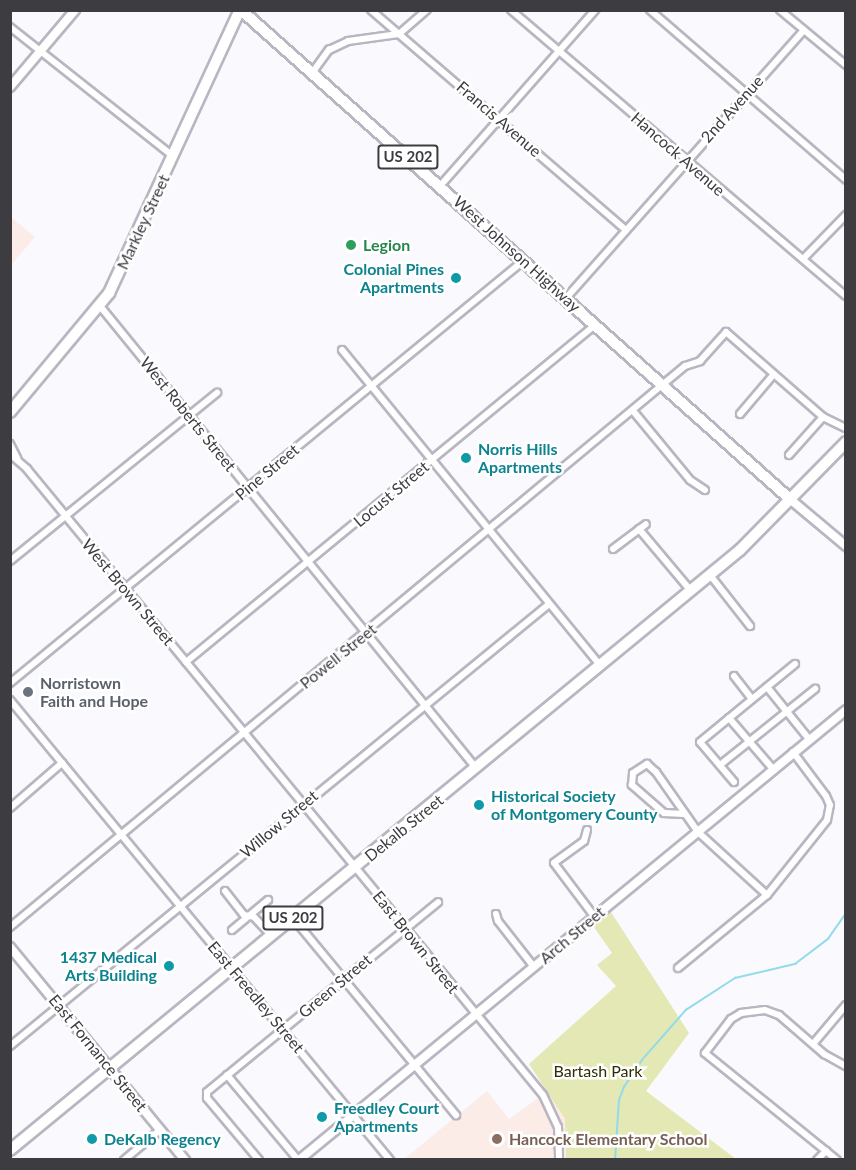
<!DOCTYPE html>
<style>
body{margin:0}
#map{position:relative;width:856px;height:1170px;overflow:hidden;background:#faf9fe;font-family:Lato,sans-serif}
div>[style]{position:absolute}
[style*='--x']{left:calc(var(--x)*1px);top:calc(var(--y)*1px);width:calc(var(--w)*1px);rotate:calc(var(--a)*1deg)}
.education>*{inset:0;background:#fcece8}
.green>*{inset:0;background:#e3e8b4}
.stream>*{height:1.5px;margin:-0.75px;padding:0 0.75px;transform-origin:0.75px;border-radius:0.75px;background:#91dbeb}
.roads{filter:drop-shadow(2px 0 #b9b6c2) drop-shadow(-2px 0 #b9b6c2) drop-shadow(0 2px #b9b6c2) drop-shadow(0 -2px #b9b6c2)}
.street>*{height:6px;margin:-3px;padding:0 3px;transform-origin:3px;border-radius:3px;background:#fff}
.secondary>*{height:8px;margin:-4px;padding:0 4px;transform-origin:4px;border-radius:4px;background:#fff}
.highway>*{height:10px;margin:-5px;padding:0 5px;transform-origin:5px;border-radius:5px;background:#fff}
.dots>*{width:16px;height:16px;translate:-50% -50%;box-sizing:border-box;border:3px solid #fff;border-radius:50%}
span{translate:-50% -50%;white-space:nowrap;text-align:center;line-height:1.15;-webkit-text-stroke:5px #fff;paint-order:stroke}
.shield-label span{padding:2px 4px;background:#fff;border:2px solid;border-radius:4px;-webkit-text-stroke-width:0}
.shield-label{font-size:15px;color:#3d3c41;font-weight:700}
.street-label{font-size:16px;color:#3d3c41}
.leisure-label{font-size:16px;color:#27864d;font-weight:700}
.left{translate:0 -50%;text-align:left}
.culture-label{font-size:16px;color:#0d838f;font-weight:700}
.right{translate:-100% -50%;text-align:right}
.worship-label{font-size:16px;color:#5b616d;font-weight:700}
.park-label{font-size:16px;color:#2c2d00}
.education-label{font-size:16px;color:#785e54;font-weight:700}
.frame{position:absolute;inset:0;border:12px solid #3d3c41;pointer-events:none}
</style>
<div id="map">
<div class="education">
<div style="clip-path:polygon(11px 217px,35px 237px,11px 265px)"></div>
<div style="clip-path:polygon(487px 1091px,509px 1119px,548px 1091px,565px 1119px,566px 1159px,403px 1160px)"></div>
</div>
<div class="green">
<div style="clip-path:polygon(607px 906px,689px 1033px,646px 1091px,736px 1159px,566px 1159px,565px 1119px,529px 1064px,616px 986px,597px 965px,612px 953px,589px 920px)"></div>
</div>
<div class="stream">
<div style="--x:615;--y:1160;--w:60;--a:-86.2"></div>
<div style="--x:619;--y:1100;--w:14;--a:-69"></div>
<div style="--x:624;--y:1087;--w:32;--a:-56"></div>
<div style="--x:642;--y:1060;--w:67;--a:-48.7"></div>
<div style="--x:686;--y:1010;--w:59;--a:-33.1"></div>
<div style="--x:735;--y:978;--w:62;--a:-13.1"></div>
<div style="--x:795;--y:964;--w:41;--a:-37.1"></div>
<div style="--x:828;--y:939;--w:32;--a:-55"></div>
</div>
<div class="roads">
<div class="street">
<div style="--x:371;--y:10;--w:337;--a:40.8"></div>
<div style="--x:511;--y:10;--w:440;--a:40.5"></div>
<div style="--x:650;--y:10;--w:259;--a:40.9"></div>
<div style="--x:780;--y:10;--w:86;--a:39.8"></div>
<div style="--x:10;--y:27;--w:208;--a:38.4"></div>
<div style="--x:312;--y:73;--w:29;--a:-54"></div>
<div style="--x:329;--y:50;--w:21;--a:-25"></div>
<div style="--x:348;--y:41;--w:51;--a:-7.8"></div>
<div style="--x:399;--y:34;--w:37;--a:-41"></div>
<div style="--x:440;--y:186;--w:235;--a:-48.6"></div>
<div style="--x:803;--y:259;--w:62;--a:-45.7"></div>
<div style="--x:567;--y:297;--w:356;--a:-48.4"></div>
<div style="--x:100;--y:306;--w:596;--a:50.86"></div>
<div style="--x:342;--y:350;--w:407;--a:50.7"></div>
<div style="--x:634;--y:412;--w:88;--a:50.5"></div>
<div style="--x:690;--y:480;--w:18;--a:34"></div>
<div style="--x:740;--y:414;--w:52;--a:-49.6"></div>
<div style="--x:10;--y:444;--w:16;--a:63"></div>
<div style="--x:10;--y:454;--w:23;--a:41"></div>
<div style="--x:27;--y:469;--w:811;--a:50.5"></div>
<div style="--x:543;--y:1095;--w:35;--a:65"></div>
<div style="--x:558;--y:1127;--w:33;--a:88"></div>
<div style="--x:789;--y:455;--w:51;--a:-48.2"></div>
<div style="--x:639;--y:529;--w:81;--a:50"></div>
<div style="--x:613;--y:549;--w:41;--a:-37.1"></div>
<div style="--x:10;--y:561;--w:267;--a:-39.1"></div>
<div style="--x:710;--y:575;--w:65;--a:51.9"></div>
<div style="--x:186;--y:662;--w:530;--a:-39.49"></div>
<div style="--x:734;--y:676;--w:29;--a:52"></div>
<div style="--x:10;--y:683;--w:664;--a:-39.44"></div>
<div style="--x:767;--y:687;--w:67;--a:51.1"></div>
<div style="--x:10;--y:700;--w:597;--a:50.44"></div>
<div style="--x:729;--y:718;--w:67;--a:49.2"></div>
<div style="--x:720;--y:765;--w:122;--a:-38.7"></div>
<div style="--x:734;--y:782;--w:52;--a:-130.4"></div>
<div style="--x:700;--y:742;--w:123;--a:-39.4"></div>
<div style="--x:10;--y:808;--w:69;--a:-40.9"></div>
<div style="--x:684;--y:814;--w:20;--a:-177"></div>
<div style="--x:664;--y:813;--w:43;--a:-138.8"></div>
<div style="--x:632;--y:785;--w:12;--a:-85"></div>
<div style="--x:633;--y:773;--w:17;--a:-33"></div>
<div style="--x:647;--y:764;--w:12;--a:42"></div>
<div style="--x:656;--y:772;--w:73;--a:55"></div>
<div style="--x:698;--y:832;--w:93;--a:42.4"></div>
<div style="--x:587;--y:830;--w:11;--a:105"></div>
<div style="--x:584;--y:841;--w:37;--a:144"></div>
<div style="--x:554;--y:863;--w:66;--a:53"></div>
<div style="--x:225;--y:891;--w:31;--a:52"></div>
<div style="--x:244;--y:915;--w:10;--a:11"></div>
<div style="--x:254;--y:917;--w:26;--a:47"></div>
<div style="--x:496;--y:914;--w:7;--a:74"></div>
<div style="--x:498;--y:921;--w:58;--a:52"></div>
<div style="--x:293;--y:918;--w:256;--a:50.4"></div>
<div style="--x:10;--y:927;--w:878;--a:-39.73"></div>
<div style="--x:685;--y:366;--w:16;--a:-18"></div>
<div style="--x:700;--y:361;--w:39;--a:-48"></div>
<div style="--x:726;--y:332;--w:129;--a:41.2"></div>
<div style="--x:823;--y:417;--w:25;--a:26"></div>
<div style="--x:232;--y:930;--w:47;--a:-39.8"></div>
<div style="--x:678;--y:968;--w:115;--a:-39.4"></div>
<div style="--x:767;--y:895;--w:96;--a:-51.3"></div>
<div style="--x:827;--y:820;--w:15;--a:-79"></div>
<div style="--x:830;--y:805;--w:10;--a:-114"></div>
<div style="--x:826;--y:796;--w:55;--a:-126.9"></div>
<div style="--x:813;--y:1044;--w:51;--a:-49.8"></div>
<div style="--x:10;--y:1046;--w:697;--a:-39.35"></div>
<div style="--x:227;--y:1075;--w:111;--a:50.1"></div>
<div style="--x:124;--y:1160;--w:47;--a:-39.8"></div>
<div style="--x:259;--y:1160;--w:81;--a:-130"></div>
<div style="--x:207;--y:1098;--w:6;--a:-90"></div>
<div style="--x:207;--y:1092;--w:299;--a:-39.4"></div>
<div style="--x:817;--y:1160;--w:13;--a:-45"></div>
<div style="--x:837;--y:1160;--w:170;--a:-141"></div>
<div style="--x:705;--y:1053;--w:43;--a:-52.6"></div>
<div style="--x:731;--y:1019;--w:12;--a:-31"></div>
<div style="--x:741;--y:1013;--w:24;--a:-7"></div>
<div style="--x:765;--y:1010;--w:15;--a:20"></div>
<div style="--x:779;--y:1015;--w:60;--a:40.9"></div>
<div style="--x:824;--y:1054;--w:25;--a:29"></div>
</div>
<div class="secondary">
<div style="--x:10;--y:87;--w:101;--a:-49.8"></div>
<div style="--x:791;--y:500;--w:72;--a:39.9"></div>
<div style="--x:10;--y:947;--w:276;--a:50.6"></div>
<div style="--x:299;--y:1160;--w:708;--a:-39.44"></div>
</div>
<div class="highway">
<div style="--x:241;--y:10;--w:737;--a:41.7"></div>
<div style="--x:10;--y:412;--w:155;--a:-50.2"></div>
<div style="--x:109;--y:293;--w:312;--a:-65.2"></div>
<div style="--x:10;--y:1150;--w:945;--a:-39.42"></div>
<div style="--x:740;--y:550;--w:151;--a:-45.5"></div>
</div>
</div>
<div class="dots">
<div style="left:351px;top:245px;background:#2e9e5b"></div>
<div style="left:456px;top:278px;background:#0f9aa8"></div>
<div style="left:466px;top:458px;background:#0f9aa8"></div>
<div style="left:28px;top:692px;background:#6b7280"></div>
<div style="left:479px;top:805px;background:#0f9aa8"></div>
<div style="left:169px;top:966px;background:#0f9aa8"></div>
<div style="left:322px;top:1117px;background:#0f9aa8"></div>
<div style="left:92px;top:1139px;background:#0f9aa8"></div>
<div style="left:497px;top:1139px;background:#8d6e63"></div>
</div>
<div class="shield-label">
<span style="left:408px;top:157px">US 202</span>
<span style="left:293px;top:918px">US 202</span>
</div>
<div class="street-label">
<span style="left:732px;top:109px;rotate:-48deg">2nd Avenue</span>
<span style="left:499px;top:119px;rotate:41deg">Francis Avenue</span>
<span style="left:678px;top:154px;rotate:41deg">Hancock Avenue</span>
<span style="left:143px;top:222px;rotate:-65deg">Markley Street</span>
<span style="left:517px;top:254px;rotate:42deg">West Johnson Highway</span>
<span style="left:188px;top:414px;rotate:51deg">West Roberts Street</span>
<span style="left:267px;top:472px;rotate:-40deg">Pine Street</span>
<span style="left:391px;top:494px;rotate:-40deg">Locust Street</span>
<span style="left:128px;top:592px;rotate:50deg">West Brown Street</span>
<span style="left:338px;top:656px;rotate:-39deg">Powell Street</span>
<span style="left:279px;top:824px;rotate:-40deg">Willow Street</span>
<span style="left:404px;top:828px;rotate:-39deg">Dekalb Street</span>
<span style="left:572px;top:935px;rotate:-40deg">Arch Street</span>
<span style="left:416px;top:942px;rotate:51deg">East Brown Street</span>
<span style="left:335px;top:986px;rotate:-40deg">Green Street</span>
<span style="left:256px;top:997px;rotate:50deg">East Freedley Street</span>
<span style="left:98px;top:1053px;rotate:51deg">East Fornance Street</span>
</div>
<div class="leisure-label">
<span class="left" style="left:363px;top:245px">Legion</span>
</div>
<div class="culture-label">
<span class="right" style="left:444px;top:278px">Colonial Pines<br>Apartments</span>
<span class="left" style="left:478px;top:458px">Norris Hills<br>Apartments</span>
<span class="left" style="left:491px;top:805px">Historical Society<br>of Montgomery County</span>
<span class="right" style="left:157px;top:966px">1437 Medical<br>Arts Building</span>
<span class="left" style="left:334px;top:1117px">Freedley Court<br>Apartments</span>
<span class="left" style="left:104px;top:1139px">DeKalb Regency</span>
</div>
<div class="worship-label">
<span class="left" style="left:40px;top:692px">Norristown<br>Faith and Hope</span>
</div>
<div class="park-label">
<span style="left:598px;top:1071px">Bartash Park</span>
</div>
<div class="education-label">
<span class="left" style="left:509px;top:1139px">Hancock Elementary School</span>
</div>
<div class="frame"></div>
</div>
